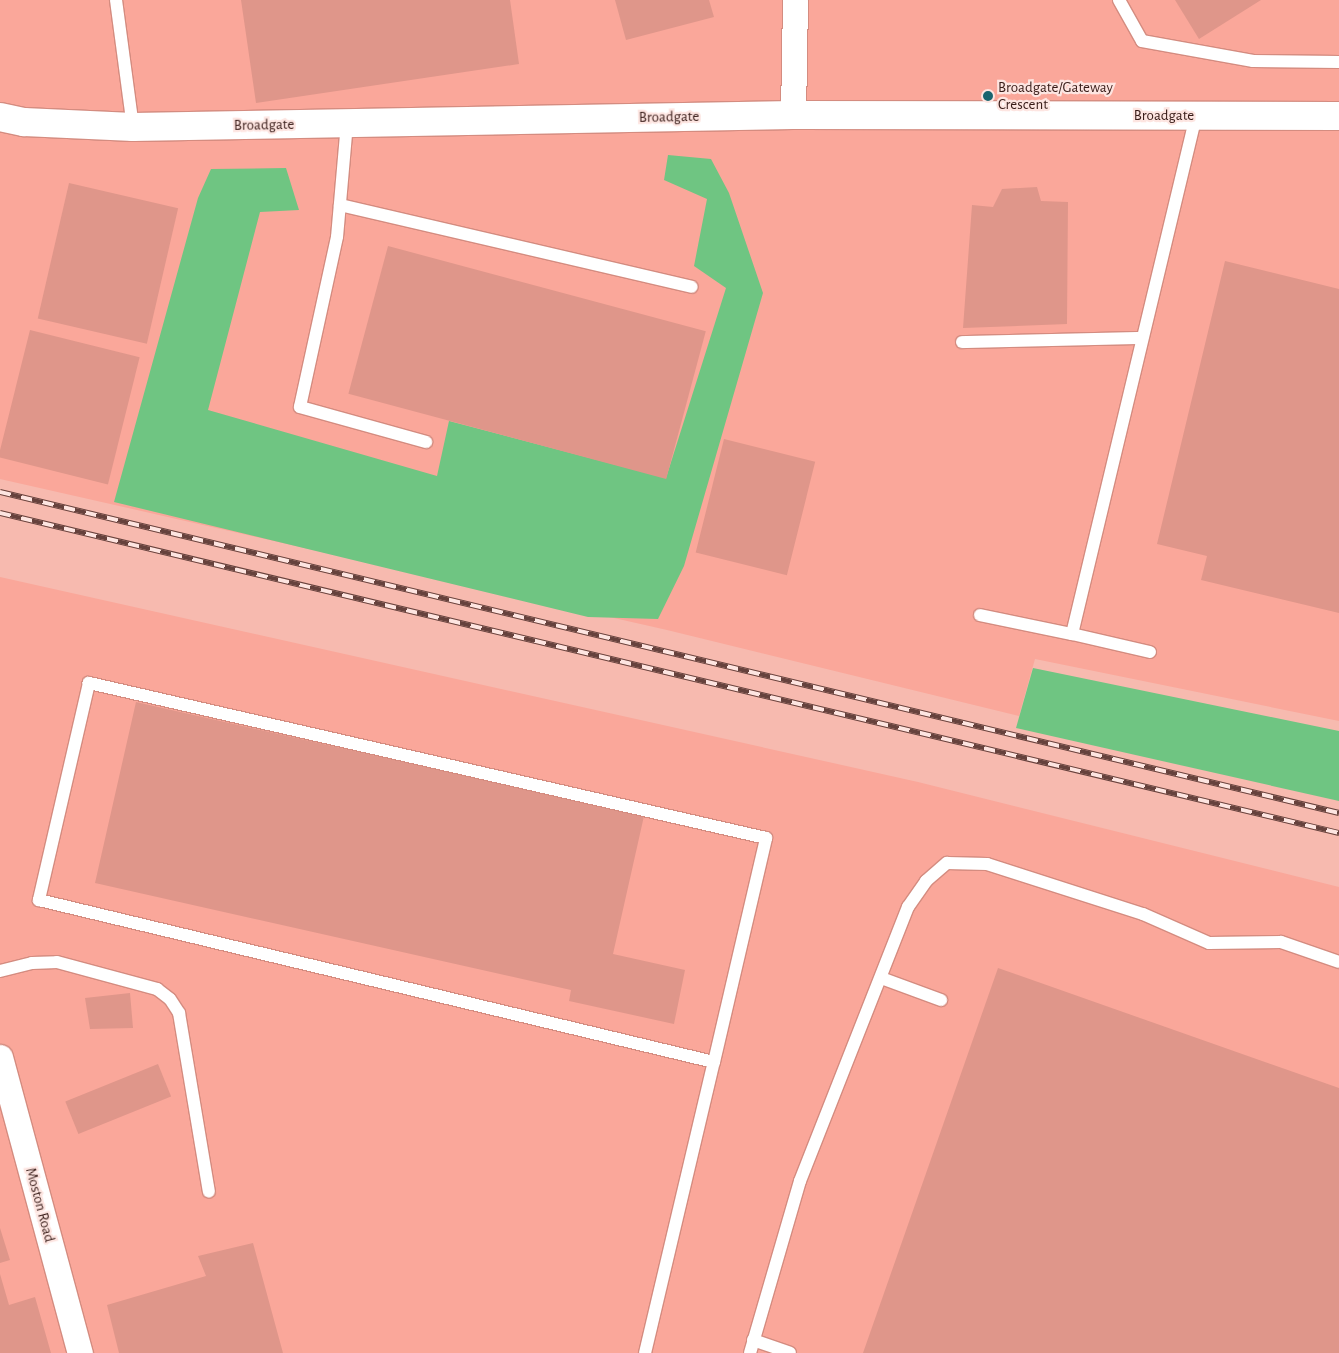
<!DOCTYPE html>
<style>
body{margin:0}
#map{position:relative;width:1339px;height:1353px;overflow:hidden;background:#f7baaf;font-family:"Alegreya Sans",sans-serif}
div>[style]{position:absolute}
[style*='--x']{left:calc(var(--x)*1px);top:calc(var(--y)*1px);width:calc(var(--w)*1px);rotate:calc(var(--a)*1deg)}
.built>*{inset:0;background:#faa79a}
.green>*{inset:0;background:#6fc582}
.building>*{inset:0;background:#df968a;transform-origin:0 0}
.roads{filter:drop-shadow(1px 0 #d48c80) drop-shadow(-1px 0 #d48c80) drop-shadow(0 1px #d48c80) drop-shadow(0 -1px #d48c80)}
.service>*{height:12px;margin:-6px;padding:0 6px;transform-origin:6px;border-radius:6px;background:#fff}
.minor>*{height:25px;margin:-12.5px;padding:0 12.5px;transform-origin:12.5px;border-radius:12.5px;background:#fff}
.tertiary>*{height:28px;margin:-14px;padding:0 14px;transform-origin:14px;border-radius:14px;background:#fff}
.rail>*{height:5.5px;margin-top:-2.75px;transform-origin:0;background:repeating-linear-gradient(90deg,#fde5e1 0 11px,#66423d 0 22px);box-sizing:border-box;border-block:1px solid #66423d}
.dots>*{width:14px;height:14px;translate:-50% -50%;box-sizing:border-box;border:2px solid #fde5e1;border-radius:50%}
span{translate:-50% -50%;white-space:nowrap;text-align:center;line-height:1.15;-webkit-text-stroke:4.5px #fde5e1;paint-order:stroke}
.poi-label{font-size:15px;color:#381c18}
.left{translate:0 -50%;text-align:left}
.street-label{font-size:15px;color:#381c18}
</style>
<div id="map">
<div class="built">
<div style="clip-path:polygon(0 0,1339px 0,1339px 721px,1035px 659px,1019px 716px,667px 630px,0 479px)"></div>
<div style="clip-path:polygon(0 577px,918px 782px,1339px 887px,1339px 1353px,0 1353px)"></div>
</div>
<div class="green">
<div style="clip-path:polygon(668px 155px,711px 159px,729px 193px,763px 293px,684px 566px,658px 619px,588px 617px,114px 502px,198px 198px,211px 169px,286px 168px,299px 210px,260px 212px,208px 410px,437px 476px,449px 421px,666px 478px,726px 288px,694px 266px,707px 199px,664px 180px)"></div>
<div style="clip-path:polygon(1033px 668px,1339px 731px,1339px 801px,1016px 728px)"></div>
</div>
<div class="building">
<div style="clip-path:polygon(241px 0,510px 0,519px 64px,256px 103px)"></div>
<div style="clip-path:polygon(615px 0,709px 0,714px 17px,626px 40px)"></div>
<div style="clip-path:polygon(1175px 0,1261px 0,1199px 39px)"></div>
<div style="left:69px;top:183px;width:112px;height:139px;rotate:13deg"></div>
<div style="clip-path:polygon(1037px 187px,1041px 201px,1068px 202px,1067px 324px,963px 328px,972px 205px,993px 207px,1002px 189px)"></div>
<div style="left:388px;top:246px;width:329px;height:153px;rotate:15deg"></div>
<div style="clip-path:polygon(1225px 261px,1339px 289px,1339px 613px,1201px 580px,1207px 556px,1157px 544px)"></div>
<div style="left:30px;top:330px;width:113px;height:131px;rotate:14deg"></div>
<div style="left:724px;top:439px;width:94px;height:117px;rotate:14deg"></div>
<div style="clip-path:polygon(136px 702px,644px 816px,613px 954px,685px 970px,674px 1024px,569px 1001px,571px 990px,95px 883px)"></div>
<div style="clip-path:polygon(998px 968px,1339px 1088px,1339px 1353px,863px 1353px)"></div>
<div style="clip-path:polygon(130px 993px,133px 1028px,90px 1029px,85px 998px)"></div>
<div style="left:158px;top:1064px;width:35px;height:100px;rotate:68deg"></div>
<div style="clip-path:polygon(0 1228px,10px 1260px,0 1263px)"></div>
<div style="clip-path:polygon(253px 1243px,283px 1353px,119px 1353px,107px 1305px,206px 1276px,198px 1256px)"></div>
<div style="clip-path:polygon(0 1274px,9px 1305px,35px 1297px,51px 1353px,0 1353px)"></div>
</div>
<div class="roads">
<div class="service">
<div style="--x:116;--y:0;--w:128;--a:82.4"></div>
<div style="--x:1119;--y:0;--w:47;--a:60.7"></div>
<div style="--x:1142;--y:41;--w:113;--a:10.2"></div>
<div style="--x:1253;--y:61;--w:86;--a:0.7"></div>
<div style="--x:347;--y:123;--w:114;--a:95"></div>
<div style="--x:337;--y:237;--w:174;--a:102.3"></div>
<div style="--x:300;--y:407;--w:131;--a:15.5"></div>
<div style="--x:340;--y:205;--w:361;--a:13.1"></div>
<div style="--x:962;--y:342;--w:180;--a:-1.3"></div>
<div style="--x:980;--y:615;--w:94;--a:11.7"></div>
<div style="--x:1072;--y:634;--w:533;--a:-76.54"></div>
<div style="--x:1072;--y:634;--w:80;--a:13"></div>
<div style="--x:0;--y:971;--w:33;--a:-14"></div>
<div style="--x:32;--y:963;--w:25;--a:-2"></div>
<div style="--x:57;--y:962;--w:104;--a:15.1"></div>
<div style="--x:157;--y:989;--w:16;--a:38"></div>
<div style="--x:170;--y:999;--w:17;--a:57"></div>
<div style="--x:179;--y:1013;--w:181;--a:80.5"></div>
<div style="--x:881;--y:978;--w:64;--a:20.1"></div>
<div style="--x:753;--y:1340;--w:39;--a:19"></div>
<div style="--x:645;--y:1353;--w:299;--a:-76.7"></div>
<div style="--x:714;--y:1062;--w:230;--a:-76.9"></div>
<div style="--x:766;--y:838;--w:695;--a:-167.1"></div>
<div style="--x:89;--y:683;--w:223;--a:103"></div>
<div style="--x:39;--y:900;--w:694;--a:13.5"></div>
<div style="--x:750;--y:1353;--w:179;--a:-73.8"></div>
<div style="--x:800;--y:1181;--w:295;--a:-68.5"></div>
<div style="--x:908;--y:907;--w:32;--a:-55"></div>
<div style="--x:926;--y:881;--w:28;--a:-41"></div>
<div style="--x:947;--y:863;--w:40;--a:1.4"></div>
<div style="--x:987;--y:864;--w:164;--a:17.8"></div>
<div style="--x:1143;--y:914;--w:72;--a:23.7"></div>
<div style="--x:1209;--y:943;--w:72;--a:-0.8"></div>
<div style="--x:1281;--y:942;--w:61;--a:19"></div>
</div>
<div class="minor">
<div style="--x:793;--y:115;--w:115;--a:-89"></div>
<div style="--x:0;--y:1057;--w:307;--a:74.9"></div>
</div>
<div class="tertiary">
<div style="--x:0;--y:117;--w:25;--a:12"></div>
<div style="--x:24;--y:122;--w:109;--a:2.6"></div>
<div style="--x:133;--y:127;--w:660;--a:-1.04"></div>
<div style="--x:793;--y:115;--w:546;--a:0.1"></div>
</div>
</div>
<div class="rail">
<div style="--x:0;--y:492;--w:1377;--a:13.48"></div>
<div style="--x:0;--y:513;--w:1377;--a:13.44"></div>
</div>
<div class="dots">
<div style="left:988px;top:96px;background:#19646f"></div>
</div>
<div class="poi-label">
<span class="left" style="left:998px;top:96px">Broadgate/Gateway<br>Crescent</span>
</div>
<div class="street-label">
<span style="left:1164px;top:116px">Broadgate</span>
<span style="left:669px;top:117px;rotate:-1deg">Broadgate</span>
<span style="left:264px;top:125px;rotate:-1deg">Broadgate</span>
<span style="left:40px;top:1205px;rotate:75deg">Moston Road</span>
</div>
</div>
